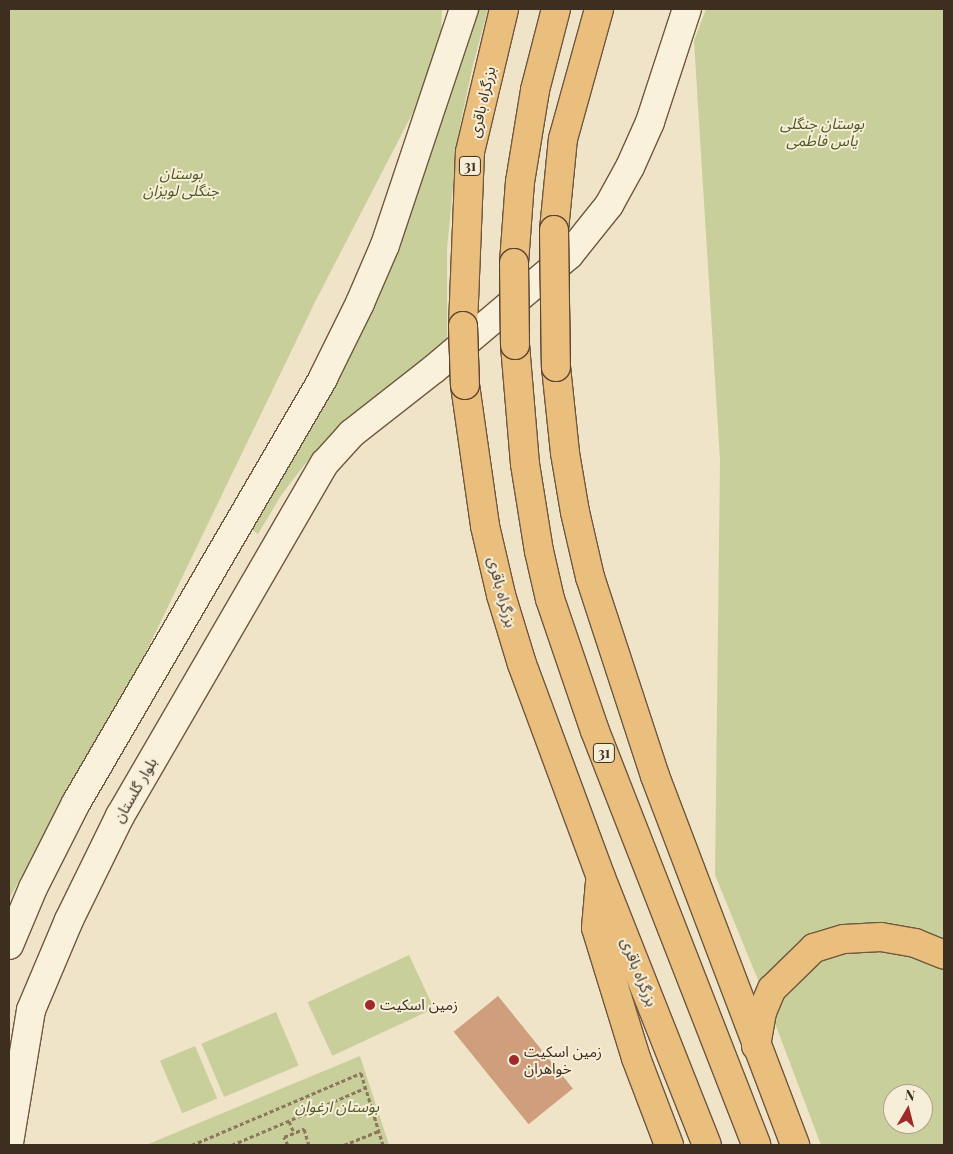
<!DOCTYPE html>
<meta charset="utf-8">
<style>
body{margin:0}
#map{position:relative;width:953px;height:1154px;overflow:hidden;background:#f0e4c8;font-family:"Playfair Display","Noto Sans Arabic",serif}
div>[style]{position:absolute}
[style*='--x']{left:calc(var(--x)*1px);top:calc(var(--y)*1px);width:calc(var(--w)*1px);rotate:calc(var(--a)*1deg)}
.green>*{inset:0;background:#c9cf9b;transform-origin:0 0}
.building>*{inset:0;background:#cf9f7d;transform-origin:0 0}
.path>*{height:3px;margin-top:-1.5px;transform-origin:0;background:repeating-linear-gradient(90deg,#8d765c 0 4px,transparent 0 6.5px)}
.roads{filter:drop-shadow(1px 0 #6f573f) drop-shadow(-1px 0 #6f573f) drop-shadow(0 1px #6f573f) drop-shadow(0 -1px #6f573f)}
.secondary>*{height:28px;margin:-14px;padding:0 14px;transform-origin:14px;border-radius:14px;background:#faf1dc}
.trunk>*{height:28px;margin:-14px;padding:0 14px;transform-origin:14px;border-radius:14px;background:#eabe7c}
.bridges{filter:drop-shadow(1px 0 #5b4430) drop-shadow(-1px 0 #5b4430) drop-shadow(0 1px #5b4430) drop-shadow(0 -1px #5b4430)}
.trunk-bridge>*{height:28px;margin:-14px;padding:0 14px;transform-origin:14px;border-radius:14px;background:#eabe7c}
.dots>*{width:14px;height:14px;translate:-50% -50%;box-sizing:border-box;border:2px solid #f7eed8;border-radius:50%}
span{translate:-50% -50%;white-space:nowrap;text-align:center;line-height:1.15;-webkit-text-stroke:4px #f7eed8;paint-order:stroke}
.shield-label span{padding:1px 4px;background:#f7eed8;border:1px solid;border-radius:4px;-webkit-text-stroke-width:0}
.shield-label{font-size:14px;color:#3d2e20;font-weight:700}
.street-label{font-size:15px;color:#3d2e20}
.park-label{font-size:15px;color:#4d5a26;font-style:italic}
.poi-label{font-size:15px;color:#3d2e20}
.left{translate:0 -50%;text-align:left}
.frame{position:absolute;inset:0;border:10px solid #3d2e20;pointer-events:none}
.north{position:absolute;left:883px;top:1084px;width:50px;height:50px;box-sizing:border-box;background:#f7eed8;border:1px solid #ada18e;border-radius:50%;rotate:8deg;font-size:14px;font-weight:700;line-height:20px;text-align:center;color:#3d2e20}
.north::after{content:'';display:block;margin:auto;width:18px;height:22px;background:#9e2a2b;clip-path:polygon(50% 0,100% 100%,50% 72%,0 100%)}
</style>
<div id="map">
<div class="green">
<div style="clip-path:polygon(9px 9px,442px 9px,440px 60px,315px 302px,148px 648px,9px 899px)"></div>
<div style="clip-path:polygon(469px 9px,488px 9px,473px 65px,460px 125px,454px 177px,447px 249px,447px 352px,326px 443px,305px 464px,282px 494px,258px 534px,248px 527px,268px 493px)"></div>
<div style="clip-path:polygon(evenodd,706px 9px,944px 9px,944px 1145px,821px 1145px,765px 997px,715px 875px,720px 460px,694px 41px,706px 9px,893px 1094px,923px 1094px,923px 1124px,893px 1124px,893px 1094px)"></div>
<div style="left:409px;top:955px;width:59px;height:112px;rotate:65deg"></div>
<div style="left:276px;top:1012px;width:58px;height:81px;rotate:67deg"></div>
<div style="left:195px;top:1046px;width:57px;height:38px;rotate:67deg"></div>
<div style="clip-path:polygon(360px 1056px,389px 1145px,146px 1145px)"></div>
</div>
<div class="building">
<div style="left:498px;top:996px;width:119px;height:57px;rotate:51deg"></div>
</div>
<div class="path">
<div style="--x:289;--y:1121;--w:13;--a:67"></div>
<div style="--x:192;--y:1145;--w:184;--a:-23.1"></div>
<div style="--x:361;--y:1073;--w:75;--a:73"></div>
<div style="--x:232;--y:1145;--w:145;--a:-23.2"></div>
<div style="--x:288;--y:1145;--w:9;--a:-117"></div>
<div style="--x:284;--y:1137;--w:22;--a:-22"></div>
<div style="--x:304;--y:1129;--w:17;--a:73"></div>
<div style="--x:344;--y:1145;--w:38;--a:-22"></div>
</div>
<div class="roads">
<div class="secondary">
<div style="--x:9;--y:945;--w:62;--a:-67.2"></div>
<div style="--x:33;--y:888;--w:95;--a:-63.2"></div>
<div style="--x:76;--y:803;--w:492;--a:-59.8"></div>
<div style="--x:323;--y:378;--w:84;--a:-63.7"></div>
<div style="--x:360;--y:303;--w:63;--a:-66.7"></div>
<div style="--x:385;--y:245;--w:249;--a:-71.5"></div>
<div style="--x:9;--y:1143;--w:135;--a:-80.6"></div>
<div style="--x:31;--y:1010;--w:98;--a:-67.1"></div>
<div style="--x:69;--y:920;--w:116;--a:-63.9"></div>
<div style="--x:120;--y:816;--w:408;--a:-59.9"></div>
<div style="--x:325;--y:463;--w:39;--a:-48"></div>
<div style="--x:351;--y:434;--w:105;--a:-38.1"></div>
<div style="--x:434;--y:369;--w:177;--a:-40.2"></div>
<div style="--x:569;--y:255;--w:64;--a:-51.3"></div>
<div style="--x:609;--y:205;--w:43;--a:-61.1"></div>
<div style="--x:630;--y:167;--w:49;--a:-66"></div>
<div style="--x:650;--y:122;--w:119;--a:-71.9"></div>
</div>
<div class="trunk">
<div style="--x:554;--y:230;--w:91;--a:-84.4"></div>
<div style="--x:563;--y:139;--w:135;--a:-74.5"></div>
<div style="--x:514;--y:263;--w:81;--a:-85.8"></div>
<div style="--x:520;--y:182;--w:93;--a:-80.7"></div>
<div style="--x:535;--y:90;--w:84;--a:-75.5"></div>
<div style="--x:463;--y:326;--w:174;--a:-87.7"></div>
<div style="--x:470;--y:152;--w:147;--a:-76.6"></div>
<div style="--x:515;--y:345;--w:119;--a:85.2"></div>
<div style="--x:525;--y:464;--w:88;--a:80.9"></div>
<div style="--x:539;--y:551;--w:49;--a:77.1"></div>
<div style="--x:550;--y:599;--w:139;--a:71.2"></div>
<div style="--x:595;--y:731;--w:444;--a:68.7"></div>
<div style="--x:556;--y:367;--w:86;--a:84"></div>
<div style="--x:565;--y:453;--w:60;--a:80.4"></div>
<div style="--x:575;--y:512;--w:67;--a:77"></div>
<div style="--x:590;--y:577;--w:209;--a:71.9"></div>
<div style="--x:655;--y:776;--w:395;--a:69.2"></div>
<div style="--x:465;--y:385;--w:142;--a:81.9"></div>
<div style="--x:485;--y:526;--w:71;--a:76.9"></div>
<div style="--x:501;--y:595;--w:72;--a:73.1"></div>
<div style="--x:522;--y:664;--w:225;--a:69.7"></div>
<div style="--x:600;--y:875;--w:290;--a:68.4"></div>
<div style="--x:600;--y:882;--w:46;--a:95"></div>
<div style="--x:596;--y:928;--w:136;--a:72.9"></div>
<div style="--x:636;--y:1058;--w:93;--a:69.2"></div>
<div style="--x:756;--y:1046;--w:35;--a:-80"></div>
<div style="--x:762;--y:1012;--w:25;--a:-67"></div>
<div style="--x:772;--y:989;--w:59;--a:-44.3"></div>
<div style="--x:814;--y:948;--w:31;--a:-17"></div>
<div style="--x:844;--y:939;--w:37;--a:-3"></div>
<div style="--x:881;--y:937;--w:35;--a:10"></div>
<div style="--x:915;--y:943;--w:31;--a:22"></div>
</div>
</div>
<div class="bridges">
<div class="trunk-bridge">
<div style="--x:554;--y:230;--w:137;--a:89.2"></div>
<div style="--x:514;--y:263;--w:82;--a:89.3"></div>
<div style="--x:463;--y:326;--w:59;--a:88.1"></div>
</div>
</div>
<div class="dots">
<div style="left:370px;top:1005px;background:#9e2a2b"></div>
<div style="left:514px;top:1060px;background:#9e2a2b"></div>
</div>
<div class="shield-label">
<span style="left:470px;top:166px">31</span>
<span style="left:604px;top:753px">31</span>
</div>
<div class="street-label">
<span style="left:482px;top:102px;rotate:-77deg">بزرگراه باقری</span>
<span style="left:502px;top:592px;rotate:75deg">بزرگراه باقری</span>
<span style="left:135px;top:790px;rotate:-60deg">بلوار گلستان</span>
<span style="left:639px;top:972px;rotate:68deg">بزرگراه باقری</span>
</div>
<div class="park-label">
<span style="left:822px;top:132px">بوستان جنگلی<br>یاس فاطمی</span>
<span style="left:181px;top:182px">بوستان<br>جنگلی لویزان</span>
<span style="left:337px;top:1107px">بوستان ارغوان</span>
</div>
<div class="poi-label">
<span class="left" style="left:380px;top:1005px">زمین اسکیت</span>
<span class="left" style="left:524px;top:1060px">زمین اسکیت<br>خواهران</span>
</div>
<div class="frame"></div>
<div class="north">N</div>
</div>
